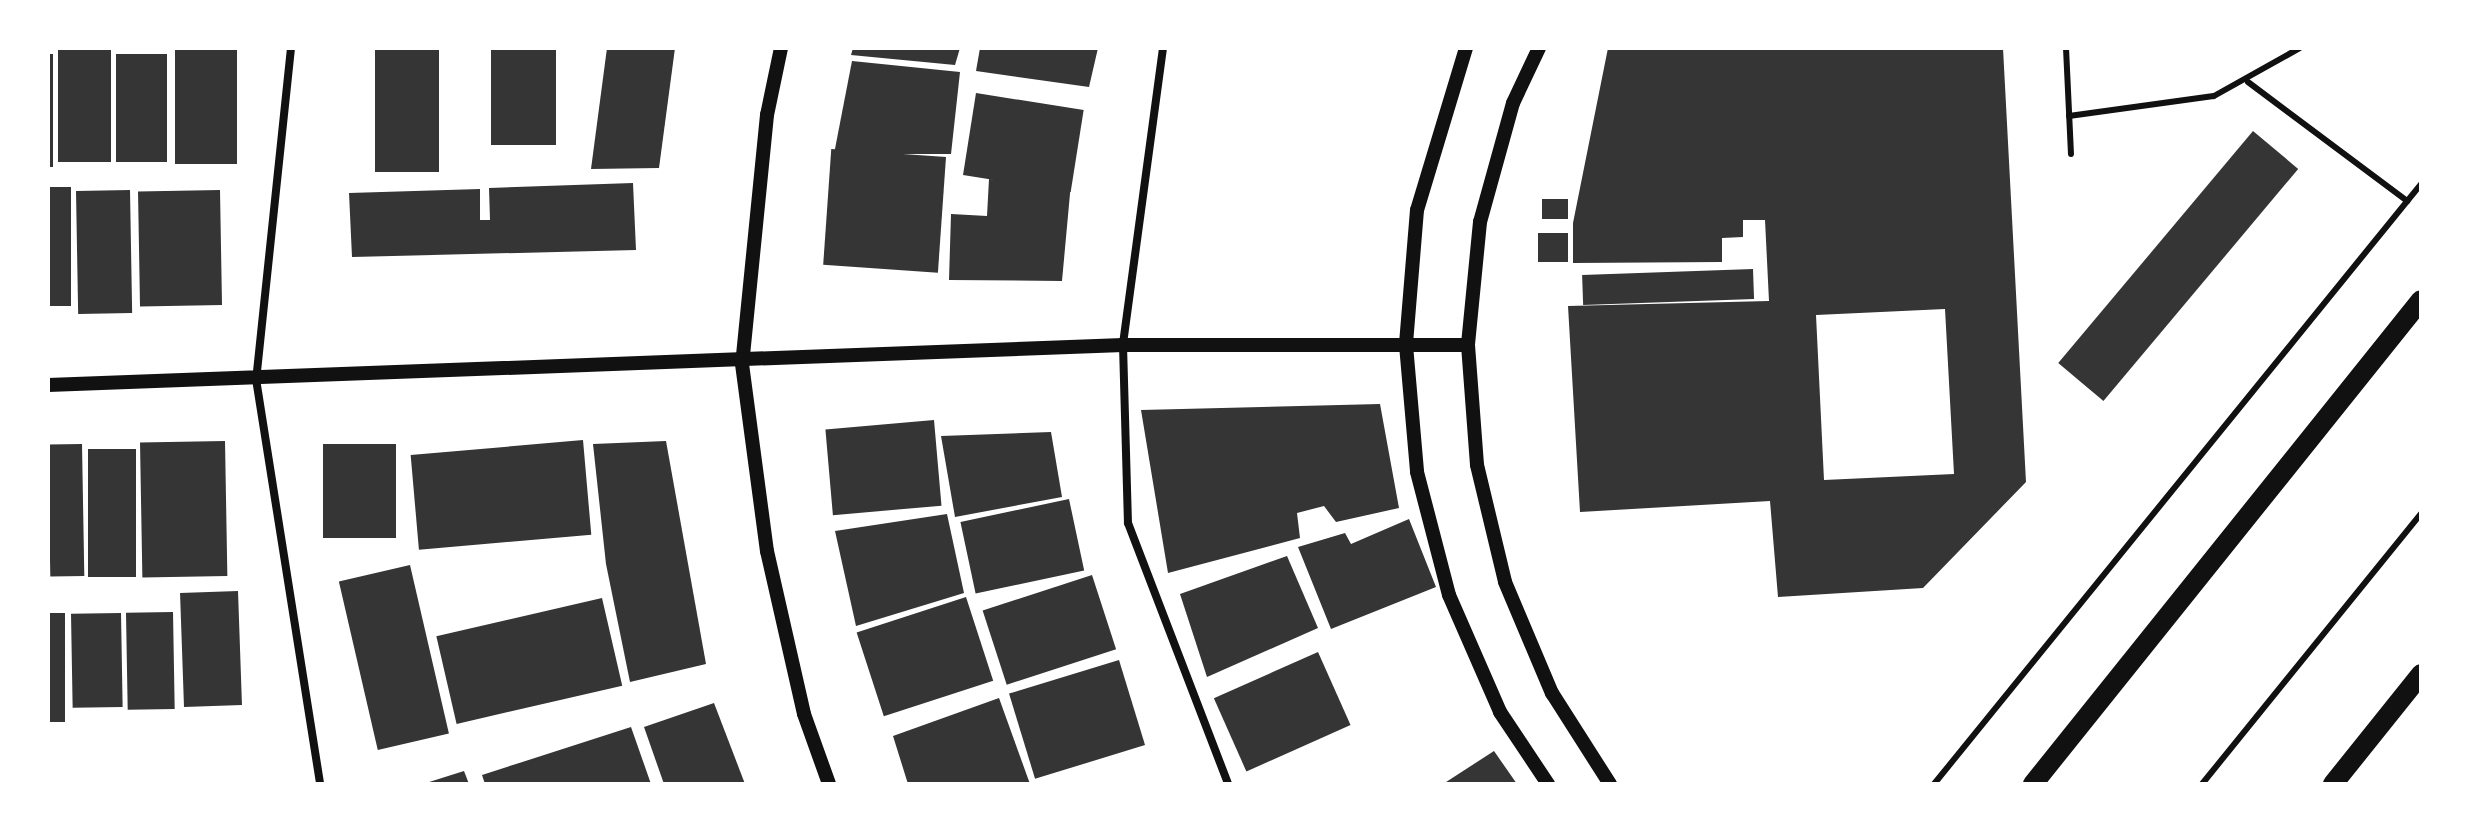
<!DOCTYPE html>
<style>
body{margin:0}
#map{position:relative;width:2469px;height:832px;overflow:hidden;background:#fff;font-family:"Varela Round",sans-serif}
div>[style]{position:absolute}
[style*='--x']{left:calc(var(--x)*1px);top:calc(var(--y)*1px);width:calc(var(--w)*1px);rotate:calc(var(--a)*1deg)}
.building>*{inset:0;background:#353535;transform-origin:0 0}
.service>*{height:6px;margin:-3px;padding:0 3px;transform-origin:3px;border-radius:3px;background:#111}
.minor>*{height:8px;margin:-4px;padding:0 4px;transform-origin:4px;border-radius:4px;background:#111}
.tertiary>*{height:14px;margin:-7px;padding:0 7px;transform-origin:7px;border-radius:7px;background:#111}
.primary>*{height:20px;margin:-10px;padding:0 10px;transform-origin:10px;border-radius:10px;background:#111}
span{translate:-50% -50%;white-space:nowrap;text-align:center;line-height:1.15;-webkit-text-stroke:7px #fff;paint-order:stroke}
.frame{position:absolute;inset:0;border:50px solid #fff;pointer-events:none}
</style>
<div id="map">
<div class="building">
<div style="left:58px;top:48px;width:53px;height:114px"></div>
<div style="left:375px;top:48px;width:64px;height:124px"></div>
<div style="left:491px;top:48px;width:65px;height:97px"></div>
<div style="clip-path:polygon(607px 48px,675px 48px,659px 168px,591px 169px)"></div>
<div style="clip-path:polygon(853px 48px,960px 48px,955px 65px,851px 55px)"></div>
<div style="clip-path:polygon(980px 48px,1098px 48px,1089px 87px,976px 71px)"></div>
<div style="clip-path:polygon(evenodd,1608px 48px,2003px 48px,2026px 482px,1923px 588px,1778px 597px,1770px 501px,1580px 512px,1568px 306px,1769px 301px,1765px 220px,1743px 220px,1743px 237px,1722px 238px,1722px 262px,1573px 263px,1573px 223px,1608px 48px,1945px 309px,1954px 474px,1824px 480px,1816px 315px,1945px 309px)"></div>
<div style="left:175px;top:49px;width:62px;height:115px"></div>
<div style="left:48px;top:54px;width:5px;height:113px"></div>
<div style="left:116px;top:54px;width:51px;height:108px"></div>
<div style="clip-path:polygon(852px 61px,960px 72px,951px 154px,834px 154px)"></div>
<div style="left:976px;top:93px;width:109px;height:83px;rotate:9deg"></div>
<div style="left:2253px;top:131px;width:59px;height:303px;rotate:40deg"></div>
<div style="left:946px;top:157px;width:116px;height:115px;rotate:94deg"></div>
<div style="clip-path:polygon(989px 179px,1071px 183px,1062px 281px,949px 280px,951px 214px,987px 216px)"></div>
<div style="clip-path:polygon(633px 183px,636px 250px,352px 257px,349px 193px,480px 189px,480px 220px,490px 220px,489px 188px)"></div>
<div style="left:48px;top:187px;width:23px;height:119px"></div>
<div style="left:130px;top:190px;width:123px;height:54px;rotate:89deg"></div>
<div style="left:220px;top:190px;width:115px;height:82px;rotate:89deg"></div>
<div style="left:1542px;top:199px;width:26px;height:20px"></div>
<div style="left:1538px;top:233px;width:30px;height:29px"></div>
<div style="left:1753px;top:269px;width:30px;height:171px;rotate:88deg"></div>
<div style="clip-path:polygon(1380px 404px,1399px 508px,1336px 522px,1324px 506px,1297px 513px,1300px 538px,1168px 573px,1141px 410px)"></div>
<div style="left:934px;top:420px;width:86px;height:109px;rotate:85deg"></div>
<div style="clip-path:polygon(1051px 432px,1062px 497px,955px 517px,941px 436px)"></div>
<div style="left:583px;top:440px;width:95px;height:173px;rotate:85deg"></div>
<div style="left:225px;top:441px;width:135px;height:85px;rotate:89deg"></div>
<div style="clip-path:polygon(666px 441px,706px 664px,630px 682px,606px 564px,593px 444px)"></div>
<div style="left:82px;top:444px;width:132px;height:34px;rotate:89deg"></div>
<div style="left:323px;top:444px;width:73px;height:94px"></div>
<div style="left:88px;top:449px;width:48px;height:128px"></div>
<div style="left:1069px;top:499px;width:73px;height:111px;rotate:78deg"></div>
<div style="clip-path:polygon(947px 514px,964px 593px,856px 626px,835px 531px)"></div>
<div style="clip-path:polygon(1409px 519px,1436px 587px,1331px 629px,1298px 547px,1345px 533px,1351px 544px)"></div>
<div style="clip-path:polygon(1287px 556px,1318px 628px,1207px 677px,1180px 594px)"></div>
<div style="left:410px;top:565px;width:173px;height:73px;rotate:77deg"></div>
<div style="left:1092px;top:575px;width:78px;height:115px;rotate:72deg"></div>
<div style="left:238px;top:591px;width:114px;height:58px;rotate:88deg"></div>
<div style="left:966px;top:597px;width:88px;height:115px;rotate:72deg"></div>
<div style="left:602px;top:598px;width:90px;height:170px;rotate:77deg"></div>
<div style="left:173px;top:612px;width:97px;height:47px;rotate:89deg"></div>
<div style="left:48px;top:613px;width:17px;height:109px"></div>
<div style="left:121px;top:613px;width:94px;height:50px;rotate:89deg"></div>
<div style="left:1318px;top:652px;width:80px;height:114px;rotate:66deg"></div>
<div style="left:1119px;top:660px;width:89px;height:115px;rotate:73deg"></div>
<div style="clip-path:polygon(999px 698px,1030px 784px,908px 784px,893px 736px)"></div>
<div style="clip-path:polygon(714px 703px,745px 784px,664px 784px,644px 727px)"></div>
<div style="clip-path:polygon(631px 727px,651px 784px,485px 784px,482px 775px)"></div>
<div style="clip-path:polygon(1494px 751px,1517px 784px,1443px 784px)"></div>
<div style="clip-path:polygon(464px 771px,469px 784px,427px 784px,426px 783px)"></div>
</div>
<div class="service">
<div style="--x:2066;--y:48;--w:106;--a:87.3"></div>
<div style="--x:2248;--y:82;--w:199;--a:36.8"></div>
<div style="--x:2069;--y:116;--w:146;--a:-7.9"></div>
<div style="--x:2214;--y:96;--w:98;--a:-29.2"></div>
<div style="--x:1934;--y:784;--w:773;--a:-50.93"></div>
<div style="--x:2202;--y:784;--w:348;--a:-51"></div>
</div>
<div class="minor">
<div style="--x:291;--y:48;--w:333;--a:96"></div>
<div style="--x:256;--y:379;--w:410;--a:81"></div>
<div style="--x:1163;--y:48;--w:300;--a:97.7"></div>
<div style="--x:1123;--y:345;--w:178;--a:88.4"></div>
<div style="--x:1128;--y:523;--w:280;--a:69"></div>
</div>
<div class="tertiary">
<div style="--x:781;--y:48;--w:68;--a:101.8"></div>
<div style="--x:767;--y:115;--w:250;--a:95.7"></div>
<div style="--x:742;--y:364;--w:189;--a:82.4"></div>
<div style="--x:767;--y:551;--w:167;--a:77.2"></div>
<div style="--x:804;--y:714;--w:74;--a:70.3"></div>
<div style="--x:1466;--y:48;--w:169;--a:106.8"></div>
<div style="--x:1417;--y:210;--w:135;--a:94.7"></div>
<div style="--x:1406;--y:345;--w:127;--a:85"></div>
<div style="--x:1417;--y:472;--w:127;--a:75.4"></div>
<div style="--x:1449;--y:595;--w:128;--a:66.4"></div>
<div style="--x:1500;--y:712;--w:87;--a:56.3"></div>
<div style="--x:1539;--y:48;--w:61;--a:115.3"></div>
<div style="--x:1513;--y:103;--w:123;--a:105.5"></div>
<div style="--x:1480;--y:222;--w:124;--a:95.6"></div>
<div style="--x:1468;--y:345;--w:120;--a:85.7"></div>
<div style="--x:1477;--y:465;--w:120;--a:76.5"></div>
<div style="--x:1505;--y:582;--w:121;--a:67.1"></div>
<div style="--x:1552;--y:693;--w:108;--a:57.5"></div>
<div style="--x:48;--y:385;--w:1076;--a:-2.13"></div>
<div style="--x:1123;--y:345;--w:345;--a:0"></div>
</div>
<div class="primary">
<div style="--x:2033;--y:784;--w:620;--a:-51.28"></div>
<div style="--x:2333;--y:784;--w:141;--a:-51.3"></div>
</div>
<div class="frame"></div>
</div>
